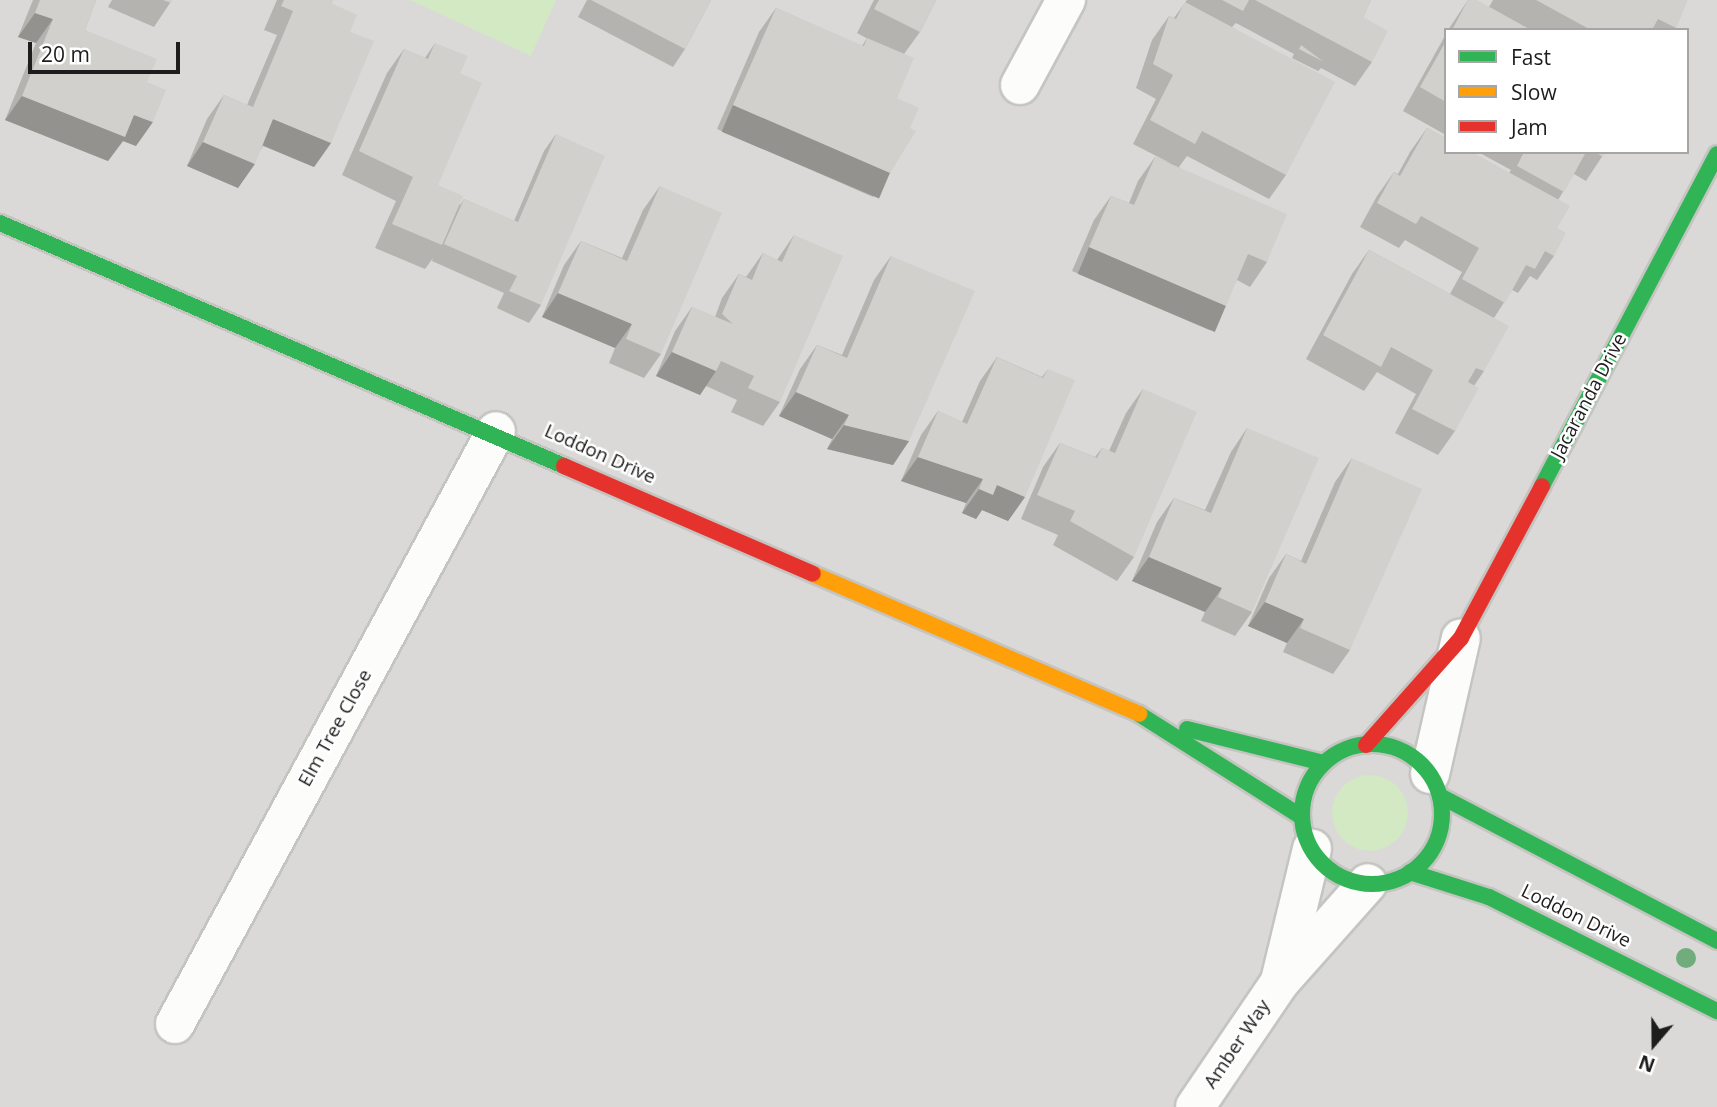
<!DOCTYPE html>
<style>
body{margin:0}
#map{position:relative;width:1717px;height:1107px;overflow:hidden;background:#ebeae5;font-family:"Open Sans",sans-serif}
div>[style]{position:absolute}
[style*='--x']{left:calc(var(--x)*1px);top:calc(var(--y)*1px);width:calc(var(--w)*1px);rotate:calc(var(--a)*1deg)}
.residential>*{inset:0;background:#dad9d7}
.grass>*{inset:0;background:#d2e9c3}
.round{border-radius:50%}
.roads{filter:drop-shadow(2px 0 #c4c4c1) drop-shadow(-2px 0 #c4c4c1) drop-shadow(0 2px #c4c4c1) drop-shadow(0 -2px #c4c4c1)}
.street>*{height:38px;margin:-19px;padding:0 19px;transform-origin:19px;border-radius:19px;background:#fcfcfb}
.fast>*{height:16px;margin:-8px;padding:0 8px;transform-origin:8px;border-radius:8px;background:#30b455}
.fast>.ring{margin:-8px;padding:0;box-sizing:content-box;background:none;border:16px solid #30b455;border-radius:50%}
.slow>*{height:16px;margin:-8px;padding:0 8px;transform-origin:8px;border-radius:8px;background:#ff9f0a}
.jam>*{height:16px;margin:-8px;padding:0 8px;transform-origin:8px;border-radius:8px;background:#e5322d}
.trees>*{width:20px;height:20px;margin:-10px;border-radius:50%;background:#70ac7c}
.wall>*{inset:0;background:#b5b3af}
.shaded-wall>*{inset:0;background:#93928f;transform-origin:0 0}
.building>*{inset:0;background:#d2d0cc}
span{translate:-50% -50%;white-space:nowrap;text-align:center;line-height:1.15;-webkit-text-stroke:5px #fff;paint-order:stroke}
.street-label{font-size:19px;color:#1d1d1d}
.legend{position:absolute;left:1444px;top:28px;width:245px;height:126px;box-sizing:border-box;background:#fff;border:2px solid #a5a5a5;margin:0;padding:9px 12px;list-style:none;font-size:21px;color:#1d1d1d}
.legend li{display:flex;align-items:center;gap:14px;height:35px}
.legend b{width:35px;border:2px solid #a5a5a5}
.north{position:absolute;left:1619px;top:1009px;width:70px;height:70px;-webkit-text-stroke:5px #fff;paint-order:stroke;rotate:200deg;font-size:19px;font-weight:700;line-height:28px;text-align:center;color:#1d1d1d}
.north::after{content:'';display:block;margin:auto;width:24px;height:32px;background:#1d1d1d;clip-path:polygon(50% 0,100% 100%,50% 72%,0 100%)}
.scale{position:absolute;left:28px;top:42px;width:152px;height:32px;box-sizing:border-box;border:4px solid #1d1d1d;border-top:0;padding-left:9px;font-size:21px;line-height:24px;white-space:nowrap;color:#1d1d1d;-webkit-text-stroke:5px #fff;paint-order:stroke}
</style>
<div id="map">
<div class="residential">
<div style="clip-path:polygon(evenodd,0 0,1717px 0,1717px 1107px,0 1107px,0 0,1446px 30px,1687px 30px,1687px 152px,1446px 152px,1446px 30px)"></div>
</div>
<div class="grass">
<div style="clip-path:polygon(410px 0,556px 0,531px 56px)"></div>
<div class="round" style="left:1332px;top:775px;width:76px;height:76px"></div>
</div>
<div class="roads">
<div class="street">
<div style="--x:1020;--y:85;--w:97;--a:-61.6"></div>
<div style="--x:1430;--y:774;--w:139;--a:-77.2"></div>
<div style="--x:1281;--y:977;--w:132;--a:-76.4"></div>
<div style="--x:175;--y:1024;--w:674;--a:-61.57"></div>
<div style="--x:1195;--y:1107;--w:151;--a:-55.8"></div>
<div style="--x:1280;--y:982;--w:132;--a:-48.4"></div>
</div>
<div class="fast">
<div style="--x:0;--y:223;--w:614;--a:23.31"></div>
<div style="--x:1542;--y:486;--w:375;--a:-62.2"></div>
<div style="--x:1139;--y:714;--w:193;--a:32.3"></div>
<div style="--x:1187;--y:729;--w:140;--a:14"></div>
<div class="ring" style="left:1302px;top:744px;width:124px;height:124px"></div>
<div style="--x:1440;--y:796;--w:313;--a:27.6"></div>
<div style="--x:1410;--y:872;--w:83;--a:17.6"></div>
<div style="--x:1489;--y:897;--w:255;--a:26.6"></div>
</div>
<div class="slow">
<div style="--x:813;--y:574;--w:355;--a:23.2"></div>
</div>
<div class="jam">
<div style="--x:564;--y:466;--w:271;--a:23.4"></div>
<div style="--x:1366;--y:745;--w:143;--a:-48.4"></div>
<div style="--x:1461;--y:638;--w:172;--a:-61.9"></div>
</div>
</div>
<div class="trees">
<div style="left:1686px;top:958px"></div>
</div>
<div class="wall">
<div style="clip-path:polygon(33px 0,96px 0,85px 30px,147px 82px,136px 146px,123px 141px,108px 161px,5px 120px,36px 43px,18px 37px)"></div>
<div style="clip-path:polygon(112px 0,172px 0,154px 27px,108px 7px)"></div>
<div style="clip-path:polygon(277px 0,333px 0,331px 3px,350px 32px,331px 143px,314px 167px,263px 146px,238px 188px,187px 166px,207px 119px,224px 95px,247px 105px,277px 35px,264px 30px)"></div>
<div style="clip-path:polygon(587px 0,711px 0,685px 49px,673px 67px,578px 17px)"></div>
<div style="clip-path:polygon(874px 0,936px 0,920px 32px,904px 54px,897px 98px,890px 173px,873px 197px,717px 129px,759px 32px,776px 8px,862px 46px,867px 38px,868px 39px,857px 33px)"></div>
<div style="clip-path:polygon(1187px 0,1371px 0,1363px 17px,1372px 62px,1355px 86px,1321px 68px,1318px 71px,1292px 58px,1294px 54px,1236px 23px,1232px 27px,1286px 175px,1269px 199px,1187px 156px,1179px 167px,1267px 262px,1250px 287px,1237px 280px,1209px 330px,1072px 271px,1094px 220px,1111px 196px,1129px 203px,1138px 181px,1155px 157px,1172px 164px,1133px 144px,1156px 99px,1136px 88px,1152px 40px,1169px 16px,1174px 18px)"></div>
<div style="clip-path:polygon(1468px 0,1489px 7px,1493px 0,1687px 0,1675px 30px,1448px 30px)"></div>
<div style="clip-path:polygon(1446px 34px,1446px 135px,1403px 111px)"></div>
<div style="clip-path:polygon(435px 43px,460px 73px,438px 185px,460px 205px,464px 199px,514px 221px,544px 151px,556px 134px,541px 305px,529px 323px,497px 308px,504px 293px,432px 261px,433px 258px,425px 269px,375px 248px,396px 201px,342px 175px,387px 73px,404px 49px,425px 58px)"></div>
<div style="clip-path:polygon(1427px 128px,1509px 173px,1511px 170px,1478px 152px,1605px 152px,1586px 181px,1574px 174px,1558px 200px,1557px 228px,1554px 256px,1537px 280px,1530px 276px,1518px 293px,1512px 290px,1494px 318px,1484px 371px,1474px 386px,1455px 431px,1438px 455px,1395px 433px,1416px 394px,1377px 372px,1364px 391px,1306px 359px,1352px 274px,1369px 250px,1450px 294px,1462px 272px,1405px 240px,1399px 248px,1360px 227px,1377px 196px,1394px 172px,1398px 174px,1410px 152px)"></div>
<div style="clip-path:polygon(660px 186px,661px 354px,644px 378px,609px 363px,615px 348px,542px 317px,564px 265px,581px 241px,622px 258px,643px 210px)"></div>
<div style="clip-path:polygon(794px 235px,780px 402px,763px 426px,731px 412px,737px 400px,706px 386px,700px 395px,656px 376px,675px 331px,692px 307px,715px 317px,722px 298px,739px 274px,746px 277px,763px 253px,777px 260px)"></div>
<div style="clip-path:polygon(891px 256px,909px 441px,893px 465px,827px 449px,832px 439px,779px 416px,800px 369px,817px 345px,842px 355px,874px 280px)"></div>
<div style="clip-path:polygon(997px 357px,1042px 377px,1048px 369px,1025px 497px,1008px 521px,982px 510px,976px 519px,962px 513px,966px 503px,901px 481px,921px 435px,938px 411px,962px 422px,980px 381px)"></div>
<div style="clip-path:polygon(1143px 389px,1134px 557px,1117px 581px,1053px 545px,1058px 535px,1021px 519px,1043px 467px,1060px 443px,1095px 457px,1102px 448px,1109px 451px,1126px 413px)"></div>
<div style="clip-path:polygon(1247px 428px,1252px 612px,1235px 636px,1201px 621px,1205px 612px,1132px 581px,1157px 522px,1174px 498px,1205px 510px,1231px 452px)"></div>
<div style="clip-path:polygon(1352px 458px,1350px 650px,1333px 674px,1283px 652px,1287px 643px,1248px 626px,1269px 578px,1286px 554px,1301px 561px,1335px 482px)"></div>
</div>
<div class="shaded-wall">
<div style="clip-path:polygon(35px 13px,53px 19px,36px 43px,18px 37px)"></div>
<div style="clip-path:polygon(22px 96px,134px 115px,153px 122px,136px 146px,123px 141px,108px 161px,5px 120px)"></div>
<div style="left:733px;top:105px;width:171px;height:29px;rotate:23deg"></div>
<div style="clip-path:polygon(273px 119px,331px 143px,314px 167px,257px 143px)"></div>
<div style="clip-path:polygon(203px 142px,255px 164px,238px 188px,187px 166px)"></div>
<div style="left:1089px;top:247px;width:149px;height:29px;rotate:23deg"></div>
<div style="clip-path:polygon(558px 293px,632px 324px,615px 348px,542px 317px)"></div>
<div style="clip-path:polygon(672px 352px,716px 371px,700px 395px,656px 376px)"></div>
<div style="clip-path:polygon(796px 392px,849px 415px,832px 439px,779px 416px)"></div>
<div style="clip-path:polygon(844px 425px,909px 441px,893px 465px,827px 449px)"></div>
<div style="clip-path:polygon(918px 457px,983px 479px,966px 503px,901px 481px)"></div>
<div style="clip-path:polygon(997px 485px,1025px 497px,1008px 521px,982px 510px,976px 519px,962px 513px,979px 489px)"></div>
<div style="clip-path:polygon(1149px 557px,1222px 588px,1205px 612px,1132px 581px)"></div>
<div style="clip-path:polygon(1265px 602px,1304px 619px,1287px 643px,1248px 626px)"></div>
</div>
<div class="building">
<div style="clip-path:polygon(40px 0,96px 0,85px 30px,157px 59px,147px 82px,166px 90px,153px 122px,134px 115px,125px 137px,22px 96px,53px 19px,35px 13px)"></div>
<div style="clip-path:polygon(163px 0,172px 0,171px 3px)"></div>
<div style="clip-path:polygon(284px 0,333px 0,331px 3px,357px 15px,350px 32px,374px 41px,331px 143px,273px 119px,255px 164px,203px 142px,224px 95px,253px 107px,293px 11px,281px 6px)"></div>
<div style="clip-path:polygon(591px 0,711px 0,685px 49px)"></div>
<div style="clip-path:polygon(879px 0,936px 0,920px 32px,874px 9px)"></div>
<div style="clip-path:polygon(1222px 0,1249px 0,1243px 11px)"></div>
<div style="clip-path:polygon(1255px 0,1371px 0,1363px 17px,1388px 31px,1372px 62px)"></div>
<div style="clip-path:polygon(1468px 0,1477px 0,1531px 30px,1452px 30px)"></div>
<div style="clip-path:polygon(1536px 0,1687px 0,1676px 28px,1658px 19px,1652px 30px,1591px 30px)"></div>
<div style="clip-path:polygon(1185px 2px,1335px 82px,1286px 175px,1202px 131px,1195px 144px,1150px 120px,1173px 75px,1153px 64px,1169px 16px,1176px 19px)"></div>
<div style="clip-path:polygon(776px 8px,864px 46px,867px 38px,914px 58px,897px 98px,919px 108px,910px 128px,916px 131px,890px 173px,733px 105px)"></div>
<div style="clip-path:polygon(1446px 41px,1446px 102px,1420px 87px)"></div>
<div style="clip-path:polygon(435px 43px,468px 56px,460px 73px,482px 83px,438px 185px,463px 196px,442px 245px,392px 224px,413px 177px,359px 151px,404px 49px,428px 59px)"></div>
<div style="clip-path:polygon(1301px 45px,1324px 62px,1299px 49px)"></div>
<div style="clip-path:polygon(1427px 128px,1446px 138px,1446px 152px,1472px 152px,1570px 206px,1557px 228px,1566px 233px,1554px 256px,1545px 251px,1535px 269px,1526px 265px,1505px 303px,1462px 279px,1479px 248px,1421px 216px,1416px 224px,1377px 203px,1394px 172px,1400px 176px)"></div>
<div style="clip-path:polygon(556px 134px,605px 156px,541px 305px,509px 291px,517px 276px,444px 244px,464px 199px,518px 222px)"></div>
<div style="clip-path:polygon(1524px 152px,1586px 152px,1564px 192px,1517px 166px)"></div>
<div style="clip-path:polygon(1595px 152px,1605px 152px,1603px 157px)"></div>
<div style="clip-path:polygon(1155px 157px,1287px 214px,1267px 262px,1248px 254px,1226px 306px,1089px 247px,1111px 196px,1134px 205px)"></div>
<div style="clip-path:polygon(660px 186px,722px 213px,661px 354px,626px 339px,632px 324px,558px 293px,581px 241px,627px 261px)"></div>
<div style="clip-path:polygon(794px 235px,843px 256px,780px 402px,748px 388px,754px 376px,721px 361px,716px 371px,672px 352px,692px 307px,733px 324px,722px 314px,739px 274px,752px 280px,763px 253px,782px 262px)"></div>
<div style="clip-path:polygon(1369px 250px,1509px 326px,1484px 371px,1476px 368px,1468px 382px,1479px 388px,1455px 431px,1412px 409px,1433px 370px,1391px 347px,1381px 367px,1323px 335px)"></div>
<div style="clip-path:polygon(891px 256px,975px 291px,909px 441px,844px 425px,849px 415px,796px 392px,817px 345px,847px 358px)"></div>
<div style="clip-path:polygon(997px 357px,1043px 378px,1048px 369px,1075px 380px,1025px 497px,997px 485px,993px 495px,979px 489px,983px 479px,918px 457px,938px 411px,967px 424px)"></div>
<div style="clip-path:polygon(1143px 389px,1197px 412px,1134px 557px,1070px 521px,1075px 511px,1037px 495px,1060px 443px,1097px 458px,1102px 448px,1115px 453px)"></div>
<div style="clip-path:polygon(1247px 428px,1319px 458px,1252px 612px,1218px 597px,1222px 588px,1149px 557px,1174px 498px,1211px 513px)"></div>
<div style="clip-path:polygon(1352px 458px,1422px 489px,1350px 650px,1300px 628px,1304px 619px,1265px 602px,1286px 554px,1306px 564px)"></div>
</div>
<div class="street-label">
<span style="left:1589px;top:396px;rotate:-62deg">Jacaranda Drive</span>
<span style="left:600px;top:454px;rotate:24deg">Loddon Drive</span>
<span style="left:335px;top:728px;rotate:-61deg">Elm Tree Close</span>
<span style="left:1576px;top:916px;rotate:26deg">Loddon Drive</span>
<span style="left:1237px;top:1044px;rotate:-56deg">Amber Way</span>
</div>
<ul class="legend">
<li><b style="height:9px;background:#30b455"></b>Fast</li>
<li><b style="height:9px;background:#ff9f0a"></b>Slow</li>
<li><b style="height:9px;background:#e5322d"></b>Jam</li>
</ul>
<div class="north">N</div>
<div class="scale">20 m</div>
</div>
